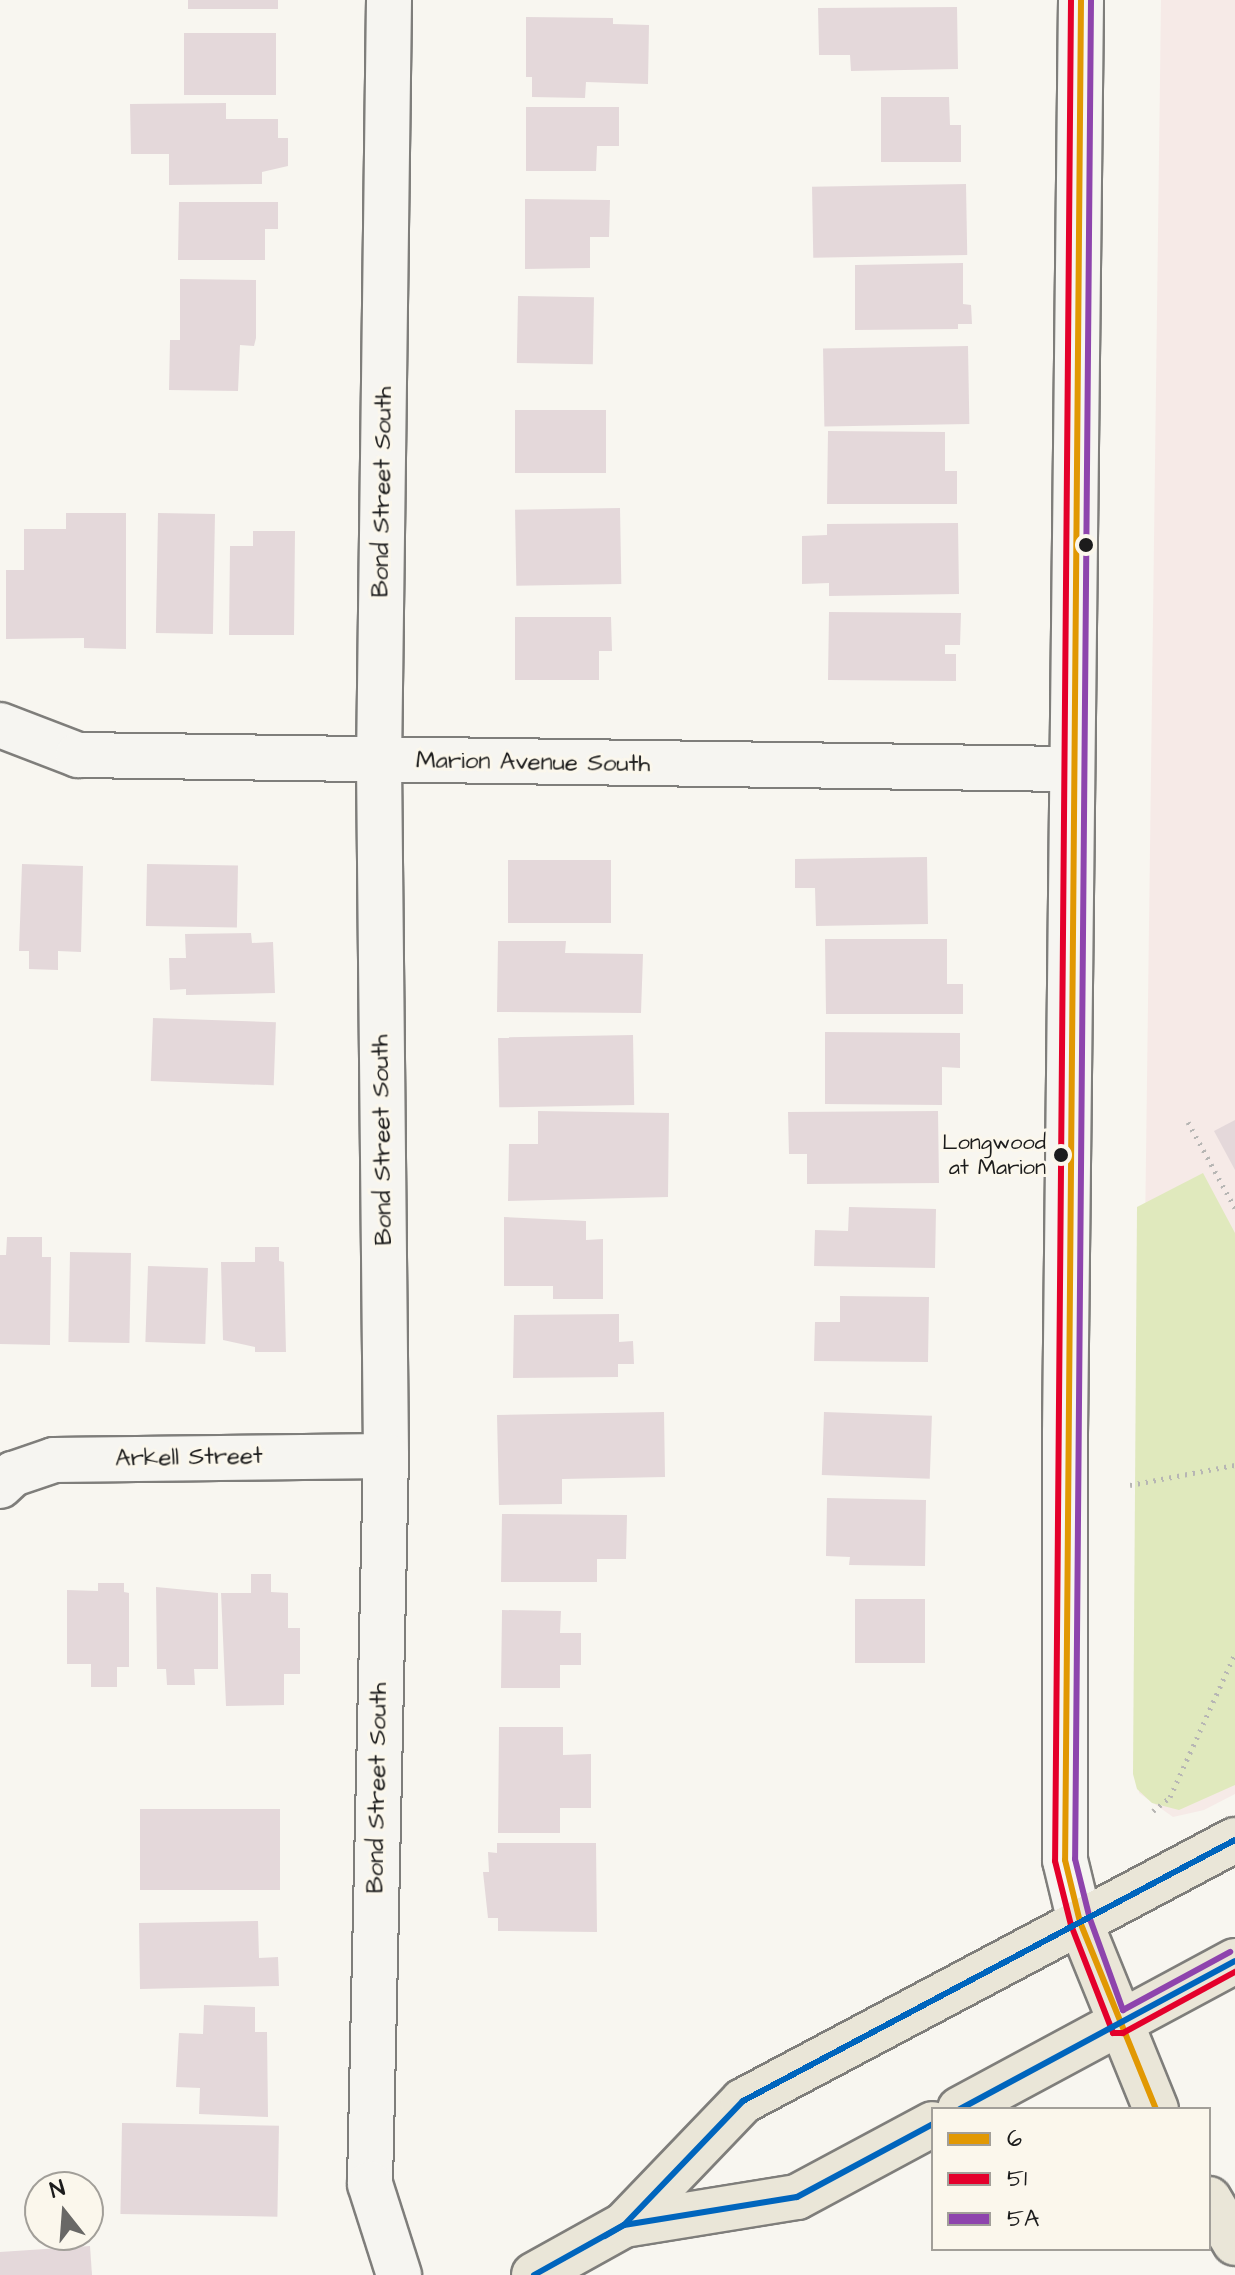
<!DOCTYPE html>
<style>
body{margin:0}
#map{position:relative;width:1235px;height:2275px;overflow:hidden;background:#f8f6f0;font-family:"Architects Daughter",sans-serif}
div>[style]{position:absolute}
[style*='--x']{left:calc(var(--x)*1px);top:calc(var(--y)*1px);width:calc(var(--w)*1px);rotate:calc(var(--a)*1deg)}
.built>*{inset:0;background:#f6eae7}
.green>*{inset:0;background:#e0e9bd}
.building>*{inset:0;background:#e4d8da;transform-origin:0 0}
.path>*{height:5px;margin-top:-2.5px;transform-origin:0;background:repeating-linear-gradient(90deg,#b7b6b4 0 2px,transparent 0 8px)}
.roads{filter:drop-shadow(2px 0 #7f7e7b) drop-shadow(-2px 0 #7f7e7b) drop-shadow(0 2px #7f7e7b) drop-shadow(0 -2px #7f7e7b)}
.minor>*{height:44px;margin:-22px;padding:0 22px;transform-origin:22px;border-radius:22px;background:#f6f5f1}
.major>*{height:44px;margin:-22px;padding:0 22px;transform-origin:22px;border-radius:22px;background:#eae6d8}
.bus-1>*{height:6px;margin:-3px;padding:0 3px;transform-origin:3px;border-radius:3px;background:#e19803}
.bus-2>*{height:6px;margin:-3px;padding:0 3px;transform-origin:3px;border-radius:3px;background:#e4002b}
.bus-3>*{height:6px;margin:-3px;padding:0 3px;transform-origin:3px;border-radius:3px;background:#8e44ad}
.bus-4>*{height:6px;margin:-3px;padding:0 3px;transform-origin:3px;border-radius:3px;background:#0065bd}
.dots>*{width:22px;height:22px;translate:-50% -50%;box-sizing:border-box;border:4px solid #fbf7ec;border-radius:50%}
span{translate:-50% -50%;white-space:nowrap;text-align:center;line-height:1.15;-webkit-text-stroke:6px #fbf7ec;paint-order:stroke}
.bus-label{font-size:22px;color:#1c1c1c}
.right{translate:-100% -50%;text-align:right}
.street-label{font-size:24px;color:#1c1c1c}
.legend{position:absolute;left:931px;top:2107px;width:280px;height:144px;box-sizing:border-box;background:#fbf7ec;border:2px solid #a29f99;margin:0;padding:10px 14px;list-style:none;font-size:24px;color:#1c1c1c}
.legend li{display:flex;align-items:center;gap:16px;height:40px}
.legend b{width:40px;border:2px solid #a29f99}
.north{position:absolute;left:24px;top:2171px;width:80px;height:80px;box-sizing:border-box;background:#fbf7ec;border:2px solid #a29f99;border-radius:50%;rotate:343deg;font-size:22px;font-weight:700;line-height:32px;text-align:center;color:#1c1c1c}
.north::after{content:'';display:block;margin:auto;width:28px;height:36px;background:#696866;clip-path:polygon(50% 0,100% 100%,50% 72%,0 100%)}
</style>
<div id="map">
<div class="built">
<div style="clip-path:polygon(1161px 0,1235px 0,1235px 1794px,1204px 1810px,1173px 1817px,1139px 1793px,1138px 1772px)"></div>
</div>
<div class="green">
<div style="clip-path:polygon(1203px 1173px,1235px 1233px,1235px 1785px,1179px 1810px,1152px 1803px,1137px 1789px,1133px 1774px,1137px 1207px)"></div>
</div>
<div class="building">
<div style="left:188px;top:0;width:90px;height:9px"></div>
<div style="clip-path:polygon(957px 7px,958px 69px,851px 71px,850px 55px,819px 55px,818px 8px)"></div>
<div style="clip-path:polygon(526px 17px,613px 18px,613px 24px,649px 25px,648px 84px,586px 82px,585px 98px,532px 97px,532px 77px,526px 77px)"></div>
<div style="left:184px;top:33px;width:92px;height:62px"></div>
<div style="clip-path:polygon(881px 97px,949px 97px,950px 125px,961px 125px,961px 162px,881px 162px)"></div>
<div style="clip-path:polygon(226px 103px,226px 119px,278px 119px,278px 138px,288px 138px,288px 166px,262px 172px,262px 184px,169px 185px,169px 154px,131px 154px,130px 104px)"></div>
<div style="clip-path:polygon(526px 107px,619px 107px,619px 146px,597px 146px,596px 171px,526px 171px)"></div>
<div style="left:966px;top:184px;width:71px;height:154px;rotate:89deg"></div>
<div style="clip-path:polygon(525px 199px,610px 200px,609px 237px,590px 237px,590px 268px,525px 269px)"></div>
<div style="clip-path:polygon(179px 202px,278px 202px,278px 229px,265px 229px,265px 260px,178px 260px)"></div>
<div style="clip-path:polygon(963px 263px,963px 304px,971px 305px,972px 324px,958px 324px,958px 329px,855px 330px,855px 265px)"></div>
<div style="clip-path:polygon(180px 279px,256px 280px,256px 338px,254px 346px,240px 345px,238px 391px,169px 390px,170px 340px,180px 340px)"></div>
<div style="left:518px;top:296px;width:76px;height:67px;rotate:1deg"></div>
<div style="left:968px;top:346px;width:78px;height:145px;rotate:89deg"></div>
<div style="left:515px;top:410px;width:91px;height:63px"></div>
<div style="clip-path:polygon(828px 431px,945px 432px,945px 471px,957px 471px,957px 504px,827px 504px)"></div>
<div style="left:620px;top:508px;width:76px;height:105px;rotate:89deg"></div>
<div style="clip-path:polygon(66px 513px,126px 513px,126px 649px,84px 648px,84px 638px,6px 639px,6px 570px,24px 570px,24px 529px,66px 529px)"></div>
<div style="left:158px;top:513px;width:57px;height:120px;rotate:1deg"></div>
<div style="clip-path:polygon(958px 523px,959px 594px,829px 596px,829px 583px,802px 584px,802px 536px,827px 535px,827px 524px)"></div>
<div style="clip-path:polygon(253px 531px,295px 531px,294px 635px,229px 635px,230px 546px,253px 546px)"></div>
<div style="clip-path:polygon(829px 612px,961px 613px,960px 645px,945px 645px,945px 654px,956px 654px,956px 681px,828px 680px)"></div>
<div style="clip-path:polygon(515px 617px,611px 617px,612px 651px,599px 651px,599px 680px,515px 680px)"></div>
<div style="clip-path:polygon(927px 857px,928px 924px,816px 926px,815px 888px,795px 888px,795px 859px)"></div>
<div style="left:508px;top:860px;width:103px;height:63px"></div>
<div style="clip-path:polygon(22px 864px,83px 866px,81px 952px,58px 951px,58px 970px,29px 969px,29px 951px,19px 951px)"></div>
<div style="left:147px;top:864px;width:91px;height:62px;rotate:1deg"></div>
<div style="clip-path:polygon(251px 933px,252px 943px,273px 942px,275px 993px,186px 995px,186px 989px,170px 990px,169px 958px,186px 958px,185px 934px)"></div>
<div style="clip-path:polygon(825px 939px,947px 939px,947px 984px,963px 984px,963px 1014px,826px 1014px)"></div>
<div style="clip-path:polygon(498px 941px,566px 941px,565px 953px,643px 954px,641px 1013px,497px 1012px)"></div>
<div style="left:153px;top:1018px;width:123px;height:63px;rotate:2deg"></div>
<div style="clip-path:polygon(825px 1032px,960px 1033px,960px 1068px,942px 1067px,942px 1105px,825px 1104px)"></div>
<div style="left:633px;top:1035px;width:70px;height:135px;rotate:89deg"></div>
<div style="clip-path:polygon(538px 1111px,669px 1113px,668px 1197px,508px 1201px,509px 1144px,538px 1144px)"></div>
<div style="clip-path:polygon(938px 1111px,939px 1183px,807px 1184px,807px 1154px,789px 1154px,788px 1112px)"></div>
<div style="clip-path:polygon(1235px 1120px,1235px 1170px,1214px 1131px)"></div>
<div style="clip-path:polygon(849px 1207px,936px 1209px,935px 1268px,814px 1266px,815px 1230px,848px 1231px)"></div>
<div style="clip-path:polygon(504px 1217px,586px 1221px,586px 1240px,603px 1239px,603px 1299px,553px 1299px,553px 1286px,504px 1286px)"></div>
<div style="clip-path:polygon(7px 1237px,42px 1237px,42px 1257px,51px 1257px,50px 1345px,0 1344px,0 1255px,6px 1255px)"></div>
<div style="clip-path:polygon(255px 1247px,279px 1247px,279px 1261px,284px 1262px,286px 1352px,255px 1352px,255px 1347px,223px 1340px,221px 1262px,255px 1262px)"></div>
<div style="left:70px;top:1252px;width:61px;height:90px;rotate:1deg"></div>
<div style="left:148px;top:1266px;width:60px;height:76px;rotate:2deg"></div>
<div style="clip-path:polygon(840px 1296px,929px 1297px,928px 1362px,814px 1361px,815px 1322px,840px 1322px)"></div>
<div style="clip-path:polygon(619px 1314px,619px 1342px,633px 1341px,634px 1364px,618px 1364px,618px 1377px,513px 1378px,514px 1315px)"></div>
<div style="clip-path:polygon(664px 1412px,665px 1477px,562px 1479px,562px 1504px,499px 1505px,497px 1415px)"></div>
<div style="left:824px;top:1412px;width:108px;height:63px;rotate:2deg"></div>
<div style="clip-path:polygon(827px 1498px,926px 1500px,925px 1566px,849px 1565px,850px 1557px,826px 1556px)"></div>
<div style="clip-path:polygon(502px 1514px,627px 1515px,626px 1559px,597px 1559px,597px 1582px,501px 1582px)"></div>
<div style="clip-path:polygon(251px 1574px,271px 1574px,271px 1592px,288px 1593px,288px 1628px,300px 1628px,300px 1674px,284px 1674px,284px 1705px,226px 1706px,221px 1593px,251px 1593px)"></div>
<div style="clip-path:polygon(98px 1583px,124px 1583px,124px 1592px,129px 1593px,129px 1667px,117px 1667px,117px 1687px,91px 1687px,91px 1664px,67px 1664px,67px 1590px,98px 1591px)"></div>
<div style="clip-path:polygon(156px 1587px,218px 1593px,218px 1669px,194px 1669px,195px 1685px,167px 1685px,166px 1669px,157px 1669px)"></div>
<div style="left:855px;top:1599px;width:70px;height:64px"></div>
<div style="clip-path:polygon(502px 1610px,561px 1611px,560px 1633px,581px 1633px,581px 1665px,560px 1665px,560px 1688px,501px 1688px)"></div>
<div style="clip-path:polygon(499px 1727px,563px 1727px,563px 1755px,591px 1754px,591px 1808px,560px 1808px,560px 1833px,498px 1833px)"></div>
<div style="left:140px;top:1809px;width:140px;height:81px"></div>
<div style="clip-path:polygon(497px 1843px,596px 1843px,597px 1932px,498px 1931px,498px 1918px,488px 1918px,483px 1872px,489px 1872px,488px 1852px,497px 1853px)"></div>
<div style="clip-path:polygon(258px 1921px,259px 1958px,278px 1957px,279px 1986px,140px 1989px,139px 1923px)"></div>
<div style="clip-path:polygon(204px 2005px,255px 2007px,255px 2032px,267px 2032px,268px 2117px,199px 2114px,200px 2088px,176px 2087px,179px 2033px,203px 2034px)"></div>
<div style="left:122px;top:2123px;width:157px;height:91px;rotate:1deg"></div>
<div style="clip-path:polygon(90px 2246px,92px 2275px,0 2275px,0 2252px)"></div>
</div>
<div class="path">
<div style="--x:1188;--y:1122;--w:98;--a:61.3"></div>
<div style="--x:1130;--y:1485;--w:107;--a:-10.8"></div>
<div style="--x:1153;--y:1811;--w:22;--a:-39"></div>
<div style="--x:1170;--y:1797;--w:157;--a:-65.6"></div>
</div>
<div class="roads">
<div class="minor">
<div style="--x:389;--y:0;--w:762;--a:90.75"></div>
<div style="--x:379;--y:762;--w:694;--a:89.42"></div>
<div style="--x:386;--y:1456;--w:728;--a:91.26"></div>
<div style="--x:370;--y:2184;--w:96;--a:72.3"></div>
<div style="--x:0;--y:725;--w:84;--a:21"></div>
<div style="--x:78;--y:755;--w:994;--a:0.81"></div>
<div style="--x:0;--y:1486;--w:18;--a:-43"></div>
<div style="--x:13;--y:1474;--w:43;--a:-18.9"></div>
<div style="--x:54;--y:1460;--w:332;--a:-0.7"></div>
<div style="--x:1080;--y:1922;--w:64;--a:-103.6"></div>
<div style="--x:1065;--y:1860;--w:427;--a:-90"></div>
<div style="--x:1065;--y:1433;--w:1433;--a:-89.36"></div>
</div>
<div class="major">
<div style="--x:1080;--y:1922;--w:202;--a:67.9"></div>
<div style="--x:960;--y:2109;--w:312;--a:-28.3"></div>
<div style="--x:1209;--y:2199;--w:51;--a:59.4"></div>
<div style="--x:624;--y:2225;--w:175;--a:-9.2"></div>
<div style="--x:797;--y:2197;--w:154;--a:-28.2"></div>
<div style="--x:534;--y:2275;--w:103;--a:-29.1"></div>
<div style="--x:624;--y:2225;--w:172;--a:-46.2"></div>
<div style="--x:743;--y:2101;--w:557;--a:-27.95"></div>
</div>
</div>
<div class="bus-1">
<div style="--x:1081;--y:0;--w:1860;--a:90.49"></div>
<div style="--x:1065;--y:1860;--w:64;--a:76.4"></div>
<div style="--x:1080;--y:1922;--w:202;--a:67.9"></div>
</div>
<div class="bus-2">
<div style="--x:1071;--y:0;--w:1861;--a:90.49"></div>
<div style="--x:1055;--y:1861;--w:66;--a:76"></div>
<div style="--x:1071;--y:1925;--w:116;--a:68.7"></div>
<div style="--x:1113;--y:2033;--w:10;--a:0"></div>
<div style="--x:1123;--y:2033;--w:128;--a:-28.6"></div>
</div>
<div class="bus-3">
<div style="--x:1091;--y:0;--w:1859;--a:90.49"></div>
<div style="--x:1075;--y:1859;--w:62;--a:76"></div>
<div style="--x:1090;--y:1919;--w:97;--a:70.1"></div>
<div style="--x:1123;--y:2010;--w:122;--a:-28.5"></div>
</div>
<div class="bus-4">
<div style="--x:960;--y:2109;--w:312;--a:-28.3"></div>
<div style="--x:605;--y:2236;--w:22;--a:-30"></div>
<div style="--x:624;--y:2225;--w:175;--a:-9.2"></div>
<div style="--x:797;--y:2197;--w:154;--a:-28.2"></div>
<div style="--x:534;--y:2275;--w:103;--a:-29.1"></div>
<div style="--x:624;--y:2225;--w:172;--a:-46.2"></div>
<div style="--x:743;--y:2101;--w:557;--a:-27.95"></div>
</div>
<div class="dots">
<div style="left:1086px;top:545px;background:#1c1c1c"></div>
<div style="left:1061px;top:1155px;background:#1c1c1c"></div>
</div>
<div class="bus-label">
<span class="right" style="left:1046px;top:1155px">Longwood<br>at Marion</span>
</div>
<div class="street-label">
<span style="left:383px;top:492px;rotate:-89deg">Bond Street South</span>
<span style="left:533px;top:763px;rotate:1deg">Marion Avenue South</span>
<span style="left:383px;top:1140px;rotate:-91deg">Bond Street South</span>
<span style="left:189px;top:1458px;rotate:-1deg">Arkell Street</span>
<span style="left:378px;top:1788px;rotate:-89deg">Bond Street South</span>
</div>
<ul class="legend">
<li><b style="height:10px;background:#e19803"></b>6</li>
<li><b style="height:10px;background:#e4002b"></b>51</li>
<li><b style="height:10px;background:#8e44ad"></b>5A</li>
</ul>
<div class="north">N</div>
</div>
